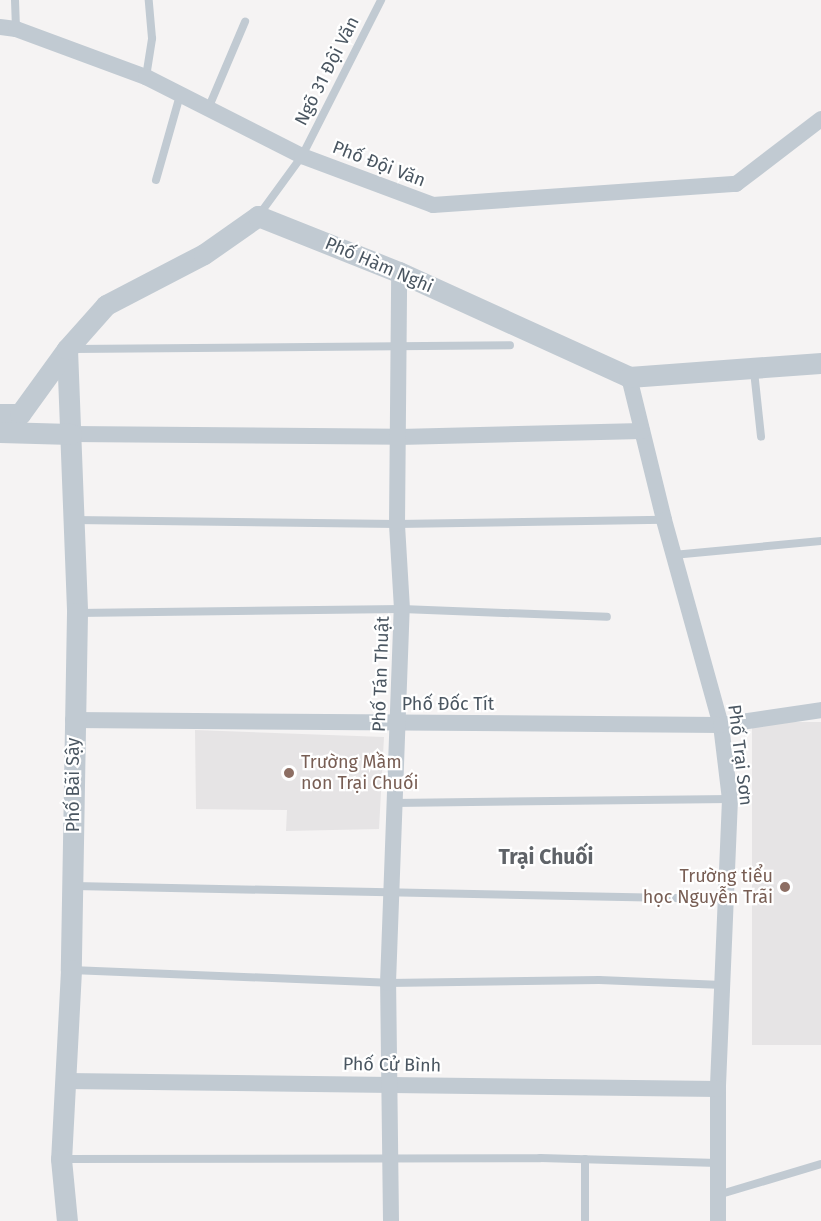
<!DOCTYPE html>
<meta charset="utf-8">
<style>
body{margin:0}
#map{position:relative;width:821px;height:1221px;overflow:hidden;background:#f5f3f3;font-family:"Fira Sans",sans-serif}
div>[style]{position:absolute}
[style*='--x']{left:calc(var(--x)*1px);top:calc(var(--y)*1px);width:calc(var(--w)*1px);rotate:calc(var(--a)*1deg)}
.education>*{inset:0;background:#e6e4e5;transform-origin:0 0}
.service>*{height:8px;margin:-4px;padding:0 4px;transform-origin:4px;border-radius:4px;background:#c1cad2}
.minor>*{height:16px;margin:-8px;padding:0 8px;transform-origin:8px;border-radius:8px;background:#c1cad2}
.tertiary>*{height:21px;margin:-10.5px;padding:0 10.5px;transform-origin:10.5px;border-radius:10.5px;background:#c1cad2}
.dots>*{width:16px;height:16px;translate:-50% -50%;box-sizing:border-box;border:3px solid #fff;border-radius:50%}
span{translate:-50% -50%;white-space:nowrap;text-align:center;line-height:1.15;-webkit-text-stroke:4.5px #fff;paint-order:stroke}
.street-label{font-size:18px;color:#4a5661}
.education-label{font-size:18px;color:#785e54}
.left{translate:0 -50%;text-align:left}
.right{translate:-100% -50%;text-align:right}
.quarter-label{font-size:21px;color:#5f6368;font-weight:700}
</style>
<div id="map">
<div class="education">
<div style="left:821px;top:722px;width:323px;height:69px;rotate:90deg"></div>
<div style="clip-path:polygon(195px 730px,384px 737px,379px 829px,286px 831px,287px 810px,196px 809px)"></div>
</div>
<div class="service">
<div style="--x:15;--y:0;--w:29;--a:88"></div>
<div style="--x:146;--y:77;--w:39;--a:-81"></div>
<div style="--x:152;--y:38;--w:38;--a:-95"></div>
<div style="--x:208;--y:109;--w:95;--a:-67"></div>
<div style="--x:156;--y:180;--w:88;--a:-74.2"></div>
<div style="--x:259;--y:215;--w:73;--a:-53.9"></div>
<div style="--x:302;--y:156;--w:175;--a:-63.1"></div>
<div style="--x:73;--y:349;--w:437;--a:-0.5"></div>
<div style="--x:754;--y:371;--w:66;--a:83.9"></div>
<div style="--x:74;--y:520;--w:323;--a:0.7"></div>
<div style="--x:397;--y:524;--w:267;--a:-0.9"></div>
<div style="--x:673;--y:555;--w:149;--a:-5.4"></div>
<div style="--x:77;--y:613;--w:325;--a:-0.7"></div>
<div style="--x:402;--y:609;--w:205;--a:2.2"></div>
<div style="--x:394;--y:803;--w:336;--a:-0.7"></div>
<div style="--x:74;--y:886;--w:650;--a:1.15"></div>
<div style="--x:71;--y:970;--w:317;--a:2.3"></div>
<div style="--x:388;--y:983;--w:211;--a:-0.8"></div>
<div style="--x:599;--y:980;--w:124;--a:2.3"></div>
<div style="--x:62;--y:1159;--w:478;--a:-0.1"></div>
<div style="--x:540;--y:1158;--w:178;--a:1.6"></div>
<div style="--x:721;--y:1194;--w:104;--a:-16.7"></div>
<div style="--x:585;--y:1221;--w:62;--a:-90"></div>
</div>
<div class="minor">
<div style="--x:0;--y:27;--w:16;--a:7"></div>
<div style="--x:16;--y:29;--w:139;--a:20.3"></div>
<div style="--x:146;--y:77;--w:175;--a:26.9"></div>
<div style="--x:302;--y:156;--w:140;--a:20.5"></div>
<div style="--x:433;--y:205;--w:304;--a:-4"></div>
<div style="--x:736;--y:184;--w:107;--a:-37.4"></div>
<div style="--x:629;--y:377;--w:147;--a:76.2"></div>
<div style="--x:664;--y:520;--w:213;--a:74.5"></div>
<div style="--x:721;--y:725;--w:75;--a:83.1"></div>
<div style="--x:730;--y:799;--w:290;--a:92.4"></div>
<div style="--x:718;--y:1089;--w:132;--a:90"></div>
<div style="--x:71;--y:434;--w:328;--a:0.5"></div>
<div style="--x:399;--y:437;--w:243;--a:-1.4"></div>
<div style="--x:73;--y:720;--w:648;--a:0.44"></div>
<div style="--x:721;--y:725;--w:101;--a:-8.5"></div>
<div style="--x:66;--y:1081;--w:652;--a:0.7"></div>
<div style="--x:391;--y:1221;--w:238;--a:-90.7"></div>
<div style="--x:388;--y:983;--w:374;--a:-87.9"></div>
<div style="--x:402;--y:609;--w:85;--a:-93.4"></div>
<div style="--x:397;--y:524;--w:252;--a:-89.5"></div>
</div>
<div class="tertiary">
<div style="--x:67;--y:349;--w:264;--a:87.8"></div>
<div style="--x:77;--y:613;--w:357;--a:91"></div>
<div style="--x:71;--y:970;--w:189;--a:93"></div>
<div style="--x:61;--y:1159;--w:62;--a:84.5"></div>
<div style="--x:0;--y:414;--w:20;--a:0"></div>
<div style="--x:20;--y:414;--w:80;--a:-54.1"></div>
<div style="--x:67;--y:349;--w:59;--a:-48.4"></div>
<div style="--x:106;--y:305;--w:110;--a:-27.5"></div>
<div style="--x:204;--y:254;--w:66;--a:-35.1"></div>
<div style="--x:258;--y:216;--w:152;--a:21.7"></div>
<div style="--x:399;--y:272;--w:253;--a:24.5"></div>
<div style="--x:629;--y:377;--w:193;--a:-4.2"></div>
<div style="--x:0;--y:432;--w:71;--a:1.6"></div>
</div>
<div class="dots">
<div style="left:289px;top:773px;background:#8d6e63"></div>
<div style="left:785px;top:887px;background:#8d6e63"></div>
</div>
<div class="street-label">
<span style="left:327px;top:71px;rotate:-63deg">Ngõ 31 Đội Văn</span>
<span style="left:379px;top:164px;rotate:21deg">Phố Đội Văn</span>
<span style="left:379px;top:265px;rotate:23deg">Phố Hàm Nghi</span>
<span style="left:381px;top:674px;rotate:-88deg">Phố Tán Thuật</span>
<span style="left:448px;top:704px">Phố Đốc Tít</span>
<span style="left:740px;top:755px;rotate:83deg">Phố Trại Sơn</span>
<span style="left:73px;top:785px;rotate:-90deg">Phố Bãi Sậy</span>
<span style="left:392px;top:1065px;rotate:1deg">Phố Cử Bình</span>
</div>
<div class="education-label">
<span class="left" style="left:301px;top:773px">Trường Mầm<br>non Trại Chuối</span>
<span class="right" style="left:773px;top:887px">Trường tiểu<br>học Nguyễn Trãi</span>
</div>
<div class="quarter-label">
<span style="left:546px;top:857px">Trại Chuối</span>
</div>
</div>
